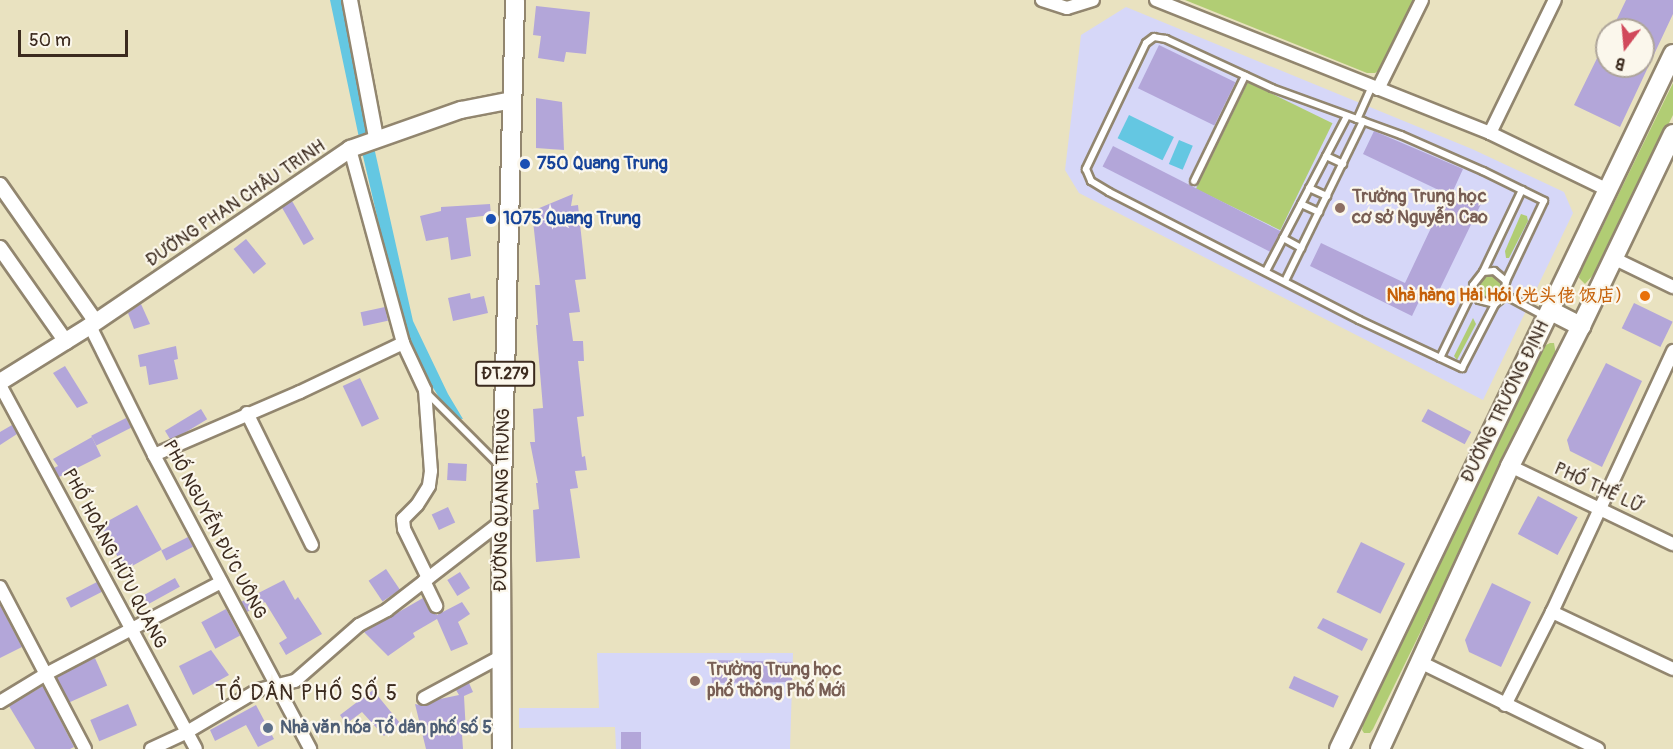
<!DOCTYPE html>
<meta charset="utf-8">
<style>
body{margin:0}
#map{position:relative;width:1673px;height:749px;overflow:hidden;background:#e9e2c0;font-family:Pangolin,"LXGW WenKai TC",sans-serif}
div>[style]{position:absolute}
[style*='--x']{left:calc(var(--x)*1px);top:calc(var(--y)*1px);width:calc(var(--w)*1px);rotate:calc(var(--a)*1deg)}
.built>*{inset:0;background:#d6d7f8}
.green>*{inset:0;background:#b1cd74;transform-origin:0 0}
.round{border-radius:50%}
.water>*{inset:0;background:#64c7e2;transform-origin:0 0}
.building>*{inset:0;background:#b3a6d9;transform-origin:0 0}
.roads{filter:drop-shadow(2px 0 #92866f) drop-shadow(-2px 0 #92866f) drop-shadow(0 2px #92866f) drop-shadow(0 -2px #92866f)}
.service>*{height:6px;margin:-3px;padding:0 3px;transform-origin:3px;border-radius:3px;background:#fff}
.minor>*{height:12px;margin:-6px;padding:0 6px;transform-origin:6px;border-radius:6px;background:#fff}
.tertiary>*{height:14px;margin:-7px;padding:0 7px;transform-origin:7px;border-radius:7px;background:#fff}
.secondary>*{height:16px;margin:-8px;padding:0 8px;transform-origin:8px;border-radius:8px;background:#fff}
.primary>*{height:18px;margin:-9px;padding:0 9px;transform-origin:9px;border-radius:9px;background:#fff}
.dots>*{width:16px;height:16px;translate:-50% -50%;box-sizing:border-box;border:3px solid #fbf7ec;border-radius:50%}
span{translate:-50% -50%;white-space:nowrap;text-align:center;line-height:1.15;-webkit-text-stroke:4.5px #fbf7ec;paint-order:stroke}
.shield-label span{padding:2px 4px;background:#fbf7ec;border:2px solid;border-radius:4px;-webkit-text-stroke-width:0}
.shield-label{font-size:16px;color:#3b2a1e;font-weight:700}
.transit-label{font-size:18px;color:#164399;font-weight:700}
.left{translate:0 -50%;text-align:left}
.education-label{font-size:18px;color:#785e54;font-weight:700}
.street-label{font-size:18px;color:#3b2a1e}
.food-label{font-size:18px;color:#c56008;font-weight:700}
.right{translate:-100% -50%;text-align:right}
.service-label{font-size:18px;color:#4e5e75;font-weight:700}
.quarter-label{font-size:21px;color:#3b2a1e;letter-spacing:1.5px}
.north{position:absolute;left:1595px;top:18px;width:60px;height:60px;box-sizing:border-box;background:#fbf7ec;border:2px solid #aea59a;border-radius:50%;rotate:196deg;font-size:16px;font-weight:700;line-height:24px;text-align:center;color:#3b2a1e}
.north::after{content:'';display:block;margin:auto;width:21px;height:27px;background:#d1495b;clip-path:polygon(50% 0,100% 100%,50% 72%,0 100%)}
.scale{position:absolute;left:18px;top:30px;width:110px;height:27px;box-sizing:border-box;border:3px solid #3b2a1e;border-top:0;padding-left:8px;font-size:18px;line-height:21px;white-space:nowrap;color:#3b2a1e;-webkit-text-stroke:4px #fbf7ec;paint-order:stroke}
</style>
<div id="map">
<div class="built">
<div style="clip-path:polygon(1126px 7px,1472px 149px,1564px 192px,1573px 213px,1483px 400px,1079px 193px,1065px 170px,1081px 35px)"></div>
<div style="clip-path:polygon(597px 653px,793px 653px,790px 749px,616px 749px,615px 727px,519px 728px,519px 708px,599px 708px)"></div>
</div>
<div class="green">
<div style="clip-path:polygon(1185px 0,1415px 0,1381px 69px,1375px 73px,1367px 73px)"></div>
<div style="left:1248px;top:82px;width:94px;height:119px;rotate:26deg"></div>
<div style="clip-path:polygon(1673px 83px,1673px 115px,1594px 274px,1585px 284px,1579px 278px,1580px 273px)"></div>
<div style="clip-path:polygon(1521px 214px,1527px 216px,1528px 221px,1509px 258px,1506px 258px,1505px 251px)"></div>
<div class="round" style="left:1478px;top:276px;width:24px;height:24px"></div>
<div style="clip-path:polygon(1473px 318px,1476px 324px,1457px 360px,1454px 356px)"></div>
<div style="clip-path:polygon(1550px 343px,1554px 343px,1556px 355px,1373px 729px,1370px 733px,1364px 733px,1362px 730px,1364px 719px,1544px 346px)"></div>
</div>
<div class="water">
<div style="clip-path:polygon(330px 0,341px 0,413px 321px,448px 394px,463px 419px,452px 418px,425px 375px,403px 327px,362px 152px)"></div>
<div style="left:1129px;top:115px;width:50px;height:26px;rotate:26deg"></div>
<div style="left:1179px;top:140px;width:15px;height:26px;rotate:23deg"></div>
</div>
<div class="building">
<div style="clip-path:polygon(1626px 0,1673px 0,1673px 14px,1620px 127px,1574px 105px,1607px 38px,1607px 66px,1643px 66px,1643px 30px,1629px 30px,1615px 23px)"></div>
<div style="clip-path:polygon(536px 6px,590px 12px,586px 54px,566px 52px,564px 62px,538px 58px,541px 36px,533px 35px)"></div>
<div style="left:1159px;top:45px;width:85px;height:48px;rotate:26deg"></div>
<div style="clip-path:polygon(536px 98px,562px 102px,564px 150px,536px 148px)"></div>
<div style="clip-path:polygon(1374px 131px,1463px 169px,1453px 191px,1481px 204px,1434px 301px,1422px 295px,1412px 316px,1310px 266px,1321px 243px,1405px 283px,1447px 194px,1363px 154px)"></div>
<div style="left:1113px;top:146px;width:188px;height:23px;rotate:27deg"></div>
<div style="clip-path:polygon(573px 194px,571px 206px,578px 205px,586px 279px,575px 280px,580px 312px,569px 313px,573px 341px,583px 341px,584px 361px,578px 361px,584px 416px,577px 417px,582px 457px,585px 456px,587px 470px,575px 471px,578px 488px,570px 489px,580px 558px,536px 562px,533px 510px,539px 509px,536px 483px,538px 483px,530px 442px,535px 442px,533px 409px,543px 408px,536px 325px,538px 325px,535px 285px,540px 285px,533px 221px,538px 220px,537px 209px)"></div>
<div style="left:292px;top:201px;width:44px;height:12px;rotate:60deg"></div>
<div style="clip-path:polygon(490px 204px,491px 215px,466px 218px,471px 256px,451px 260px,448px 237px,426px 241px,420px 216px,441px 211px,441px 207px)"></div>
<div style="left:246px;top:239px;width:32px;height:16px;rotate:51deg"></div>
<div style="clip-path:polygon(470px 293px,471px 299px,484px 296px,488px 313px,453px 321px,448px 298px)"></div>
<div style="left:1634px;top:303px;width:43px;height:28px;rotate:26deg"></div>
<div style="clip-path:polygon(141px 304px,150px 324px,134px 329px,128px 313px)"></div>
<div style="left:385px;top:307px;width:14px;height:25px;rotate:78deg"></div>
<div style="clip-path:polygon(176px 346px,178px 359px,174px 360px,178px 379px,149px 385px,146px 366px,140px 367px,138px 355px)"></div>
<div style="clip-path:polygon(1606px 363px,1642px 381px,1602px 467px,1570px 451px,1567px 440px)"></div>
<div style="clip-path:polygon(65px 366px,88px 403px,77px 408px,53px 373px)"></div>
<div style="left:360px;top:378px;width:45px;height:19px;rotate:65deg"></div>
<div style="left:201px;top:409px;width:12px;height:42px;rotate:59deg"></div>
<div style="left:1428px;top:409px;width:49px;height:14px;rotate:28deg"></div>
<div style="left:126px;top:418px;width:11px;height:39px;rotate:63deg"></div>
<div style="clip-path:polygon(12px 425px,17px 434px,0 445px,0 432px)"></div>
<div style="clip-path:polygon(92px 437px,101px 456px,59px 477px,54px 468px,58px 466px,53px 459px)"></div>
<div style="left:448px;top:463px;width:19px;height:17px;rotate:3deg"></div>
<div style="left:1538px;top:496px;width:45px;height:43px;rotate:28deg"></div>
<div style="left:137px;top:505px;width:51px;height:42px;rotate:61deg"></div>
<div style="left:448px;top:507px;width:17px;height:18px;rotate:65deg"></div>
<div style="left:188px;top:537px;width:11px;height:30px;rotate:63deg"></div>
<div style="left:1361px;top:542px;width:49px;height:56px;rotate:26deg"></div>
<div style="left:386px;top:569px;width:25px;height:21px;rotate:56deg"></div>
<div style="left:460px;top:572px;width:19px;height:15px;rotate:58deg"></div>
<div style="left:175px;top:578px;width:10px;height:42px;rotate:61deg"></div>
<div style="clip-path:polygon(284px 580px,295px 600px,298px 597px,322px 634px,286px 655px,279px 643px,287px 638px,265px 602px,247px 612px,241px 602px)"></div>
<div style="left:97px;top:582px;width:11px;height:35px;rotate:63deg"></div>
<div style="clip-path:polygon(1492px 583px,1531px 602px,1501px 667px,1469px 652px,1465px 640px)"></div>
<div style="clip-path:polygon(423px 598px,429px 610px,437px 615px,462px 602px,470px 614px,458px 622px,468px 644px,451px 651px,437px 619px,413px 633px,415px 637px,388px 656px,364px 632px)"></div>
<div style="clip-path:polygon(0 605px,22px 647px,0 658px)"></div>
<div style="left:226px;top:609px;width:30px;height:28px;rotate:62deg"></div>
<div style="clip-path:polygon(1323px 618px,1368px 639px,1362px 651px,1317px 628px)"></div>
<div style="clip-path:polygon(211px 650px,229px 675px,193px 695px,179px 666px)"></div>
<div style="left:95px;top:658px;width:30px;height:43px;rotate:66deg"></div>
<div style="clip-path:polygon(711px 660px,793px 662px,792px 682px,712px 683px)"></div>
<div style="left:1294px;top:676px;width:49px;height:13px;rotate:24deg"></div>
<div style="clip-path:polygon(469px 683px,473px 692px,464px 696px,466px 733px,462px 734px,463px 749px,426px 749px,415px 704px,424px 706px,440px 699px,459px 695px,456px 690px)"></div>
<div style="clip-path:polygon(43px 686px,74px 747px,70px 749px,35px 749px,9px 706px)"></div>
<div style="clip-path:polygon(373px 690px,400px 723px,384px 736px,362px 712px,346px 724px,340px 715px)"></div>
<div style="left:128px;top:704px;width:23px;height:41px;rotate:67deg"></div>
<div style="clip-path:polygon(256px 705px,274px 739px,258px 747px,246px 725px,215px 741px,210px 730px)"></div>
<div style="left:621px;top:732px;width:20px;height:17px"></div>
</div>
<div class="roads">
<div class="service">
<div style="--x:1372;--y:86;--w:36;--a:114"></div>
<div style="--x:1357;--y:119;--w:47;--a:20"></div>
<div style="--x:1401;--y:135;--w:90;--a:23.7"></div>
<div style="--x:1483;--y:171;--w:68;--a:26.2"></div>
<div style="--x:1544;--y:201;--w:89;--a:115.4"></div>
<div style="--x:1357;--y:119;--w:90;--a:-160"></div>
<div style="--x:1272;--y:88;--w:117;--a:-155.2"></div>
<div style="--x:1166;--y:39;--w:12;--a:-171"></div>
<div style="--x:1154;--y:37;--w:10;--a:143"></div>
<div style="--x:1146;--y:43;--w:140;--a:115.5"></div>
<div style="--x:1086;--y:169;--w:13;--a:67"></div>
<div style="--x:1091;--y:181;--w:21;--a:31"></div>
<div style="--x:1109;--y:192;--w:281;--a:27.1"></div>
<div style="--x:1359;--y:320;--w:114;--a:25"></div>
<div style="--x:1462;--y:368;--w:72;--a:-62.7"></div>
<div style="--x:1326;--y:156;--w:19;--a:25"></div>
<div style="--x:1194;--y:181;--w:117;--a:-64.1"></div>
<div style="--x:1309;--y:188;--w:20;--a:24"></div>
<div style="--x:1301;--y:204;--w:20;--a:24"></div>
<div style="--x:1283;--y:238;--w:21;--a:29"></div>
<div style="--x:1266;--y:271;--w:175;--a:-62.4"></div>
<div style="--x:1483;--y:272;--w:11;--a:-5"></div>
<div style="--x:1494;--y:271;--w:16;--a:40"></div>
<div style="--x:1506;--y:281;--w:16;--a:97"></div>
<div style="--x:1504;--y:297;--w:11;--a:142"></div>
<div style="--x:1495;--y:304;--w:16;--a:-166"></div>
<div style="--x:1479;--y:300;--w:16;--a:-112"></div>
<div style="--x:1473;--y:285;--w:16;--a:-52"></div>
<div style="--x:1483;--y:272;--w:91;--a:-64.6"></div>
<div style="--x:1285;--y:281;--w:178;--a:-64"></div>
<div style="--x:1505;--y:295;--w:44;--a:28.3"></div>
<div style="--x:1440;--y:358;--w:76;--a:-64.1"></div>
<div style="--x:427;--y:393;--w:100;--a:45"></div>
</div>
<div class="minor">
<div style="--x:1042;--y:0;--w:26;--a:18"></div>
<div style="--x:1067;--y:8;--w:27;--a:-17"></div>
<div style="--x:1156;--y:0;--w:360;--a:21.7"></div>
<div style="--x:1490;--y:133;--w:131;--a:25.8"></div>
<div style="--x:1378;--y:89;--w:99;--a:-63.7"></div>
<div style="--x:1490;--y:133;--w:148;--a:-64"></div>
<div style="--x:350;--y:149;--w:201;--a:74.7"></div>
<div style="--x:403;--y:343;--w:52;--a:64.9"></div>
<div style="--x:425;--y:390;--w:81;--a:85.8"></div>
<div style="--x:431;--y:471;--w:15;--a:98"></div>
<div style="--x:429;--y:486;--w:22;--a:122"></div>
<div style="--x:417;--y:505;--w:20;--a:135"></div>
<div style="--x:403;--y:519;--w:10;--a:84"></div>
<div style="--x:404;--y:529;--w:55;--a:63.9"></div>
<div style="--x:1613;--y:258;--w:67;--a:25.8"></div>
<div style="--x:90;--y:326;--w:144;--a:63.6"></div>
<div style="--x:154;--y:455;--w:333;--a:62"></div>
<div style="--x:0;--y:385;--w:413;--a:61.7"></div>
<div style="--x:247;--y:413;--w:147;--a:63.8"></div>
<div style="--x:154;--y:455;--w:159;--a:-23.3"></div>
<div style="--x:300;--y:392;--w:114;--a:-25.4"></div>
<div style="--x:1510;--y:466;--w:181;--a:25.6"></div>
<div style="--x:424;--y:581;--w:28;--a:64"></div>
<div style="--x:0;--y:587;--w:183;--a:62.3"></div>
<div style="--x:1552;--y:612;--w:134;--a:25.2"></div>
<div style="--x:1420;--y:662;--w:198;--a:26"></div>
<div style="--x:424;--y:698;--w:89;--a:-28.3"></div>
<div style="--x:0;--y:702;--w:54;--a:-31.3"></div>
<div style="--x:46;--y:674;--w:198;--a:-27.7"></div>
<div style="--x:1505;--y:705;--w:104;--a:-63.2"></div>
<div style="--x:1552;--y:612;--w:288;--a:-65.1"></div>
<div style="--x:151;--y:749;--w:40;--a:-25"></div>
<div style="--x:187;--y:732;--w:82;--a:-30.6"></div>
<div style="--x:258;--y:690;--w:38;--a:-14"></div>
<div style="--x:295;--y:681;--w:85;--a:-41.2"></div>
<div style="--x:359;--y:625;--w:32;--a:-28"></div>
<div style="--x:387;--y:610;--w:144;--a:-37.7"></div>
</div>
<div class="tertiary">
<div style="--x:350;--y:0;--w:140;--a:79.3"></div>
<div style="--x:0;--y:185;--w:167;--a:55"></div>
<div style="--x:0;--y:248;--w:115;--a:54.9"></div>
</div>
<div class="secondary">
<div style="--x:0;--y:382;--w:106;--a:-31.9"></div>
<div style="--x:90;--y:326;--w:315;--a:-34.2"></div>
<div style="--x:350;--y:149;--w:118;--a:-19.4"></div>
<div style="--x:461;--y:110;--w:53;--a:-10.9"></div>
</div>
<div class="primary">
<div style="--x:1551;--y:311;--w:34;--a:27"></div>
<div style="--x:502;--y:749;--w:227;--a:-90.3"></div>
<div style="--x:501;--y:522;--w:522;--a:-88.46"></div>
<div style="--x:1339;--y:749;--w:771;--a:-64.33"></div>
<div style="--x:1380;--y:749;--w:311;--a:-65.3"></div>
<div style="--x:1510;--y:466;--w:157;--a:-63.1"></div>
<div style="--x:1581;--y:326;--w:213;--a:-64.4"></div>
</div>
</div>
<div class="dots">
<div style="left:525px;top:164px;background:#1a4fb4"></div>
<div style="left:1340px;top:208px;background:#8d6e63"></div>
<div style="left:491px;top:219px;background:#1a4fb4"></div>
<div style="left:1645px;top:296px;background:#e8710a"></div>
<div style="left:695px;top:681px;background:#8d6e63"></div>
<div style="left:268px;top:728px;background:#5c6f8a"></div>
</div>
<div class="shield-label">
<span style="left:505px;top:374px">ĐT.279</span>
</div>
<div class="transit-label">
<span class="left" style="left:537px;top:164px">750 Quang Trung</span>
<span class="left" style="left:503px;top:219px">1075 Quang Trung</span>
</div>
<div class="education-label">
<span class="left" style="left:1352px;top:208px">Trường Trung học<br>cơ sở Nguyễn Cao</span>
<span class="left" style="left:707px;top:681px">Trường Trung học<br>phổ thông Phố Mới</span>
</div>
<div class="street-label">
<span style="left:236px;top:204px;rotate:-34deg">ĐƯỜNG PHAN CHÂU TRINH</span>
<span style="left:1506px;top:402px;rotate:-64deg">ĐƯỜNG TRƯƠNG ĐỊNH</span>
<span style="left:1599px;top:489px;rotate:25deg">PHỐ THẾ LỮ</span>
<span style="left:503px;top:500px;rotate:-89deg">ĐƯỜNG QUANG TRUNG</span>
<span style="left:214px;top:530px;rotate:62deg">PHỐ NGUYỄN ĐỨC UÔNG</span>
<span style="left:114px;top:559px;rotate:62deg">PHỐ HOÀNG HỮU QUANG</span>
</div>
<div class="food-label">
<span class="right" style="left:1633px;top:296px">Nhà hàng Hải Hói (光头佬 饭店）</span>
</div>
<div class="service-label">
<span class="left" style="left:280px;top:728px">Nhà văn hóa Tổ dân phố số 5</span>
</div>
<div class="quarter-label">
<span style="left:307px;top:694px">TỔ DÂN PHỐ SỐ 5</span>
</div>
<div class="north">B</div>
<div class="scale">50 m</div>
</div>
